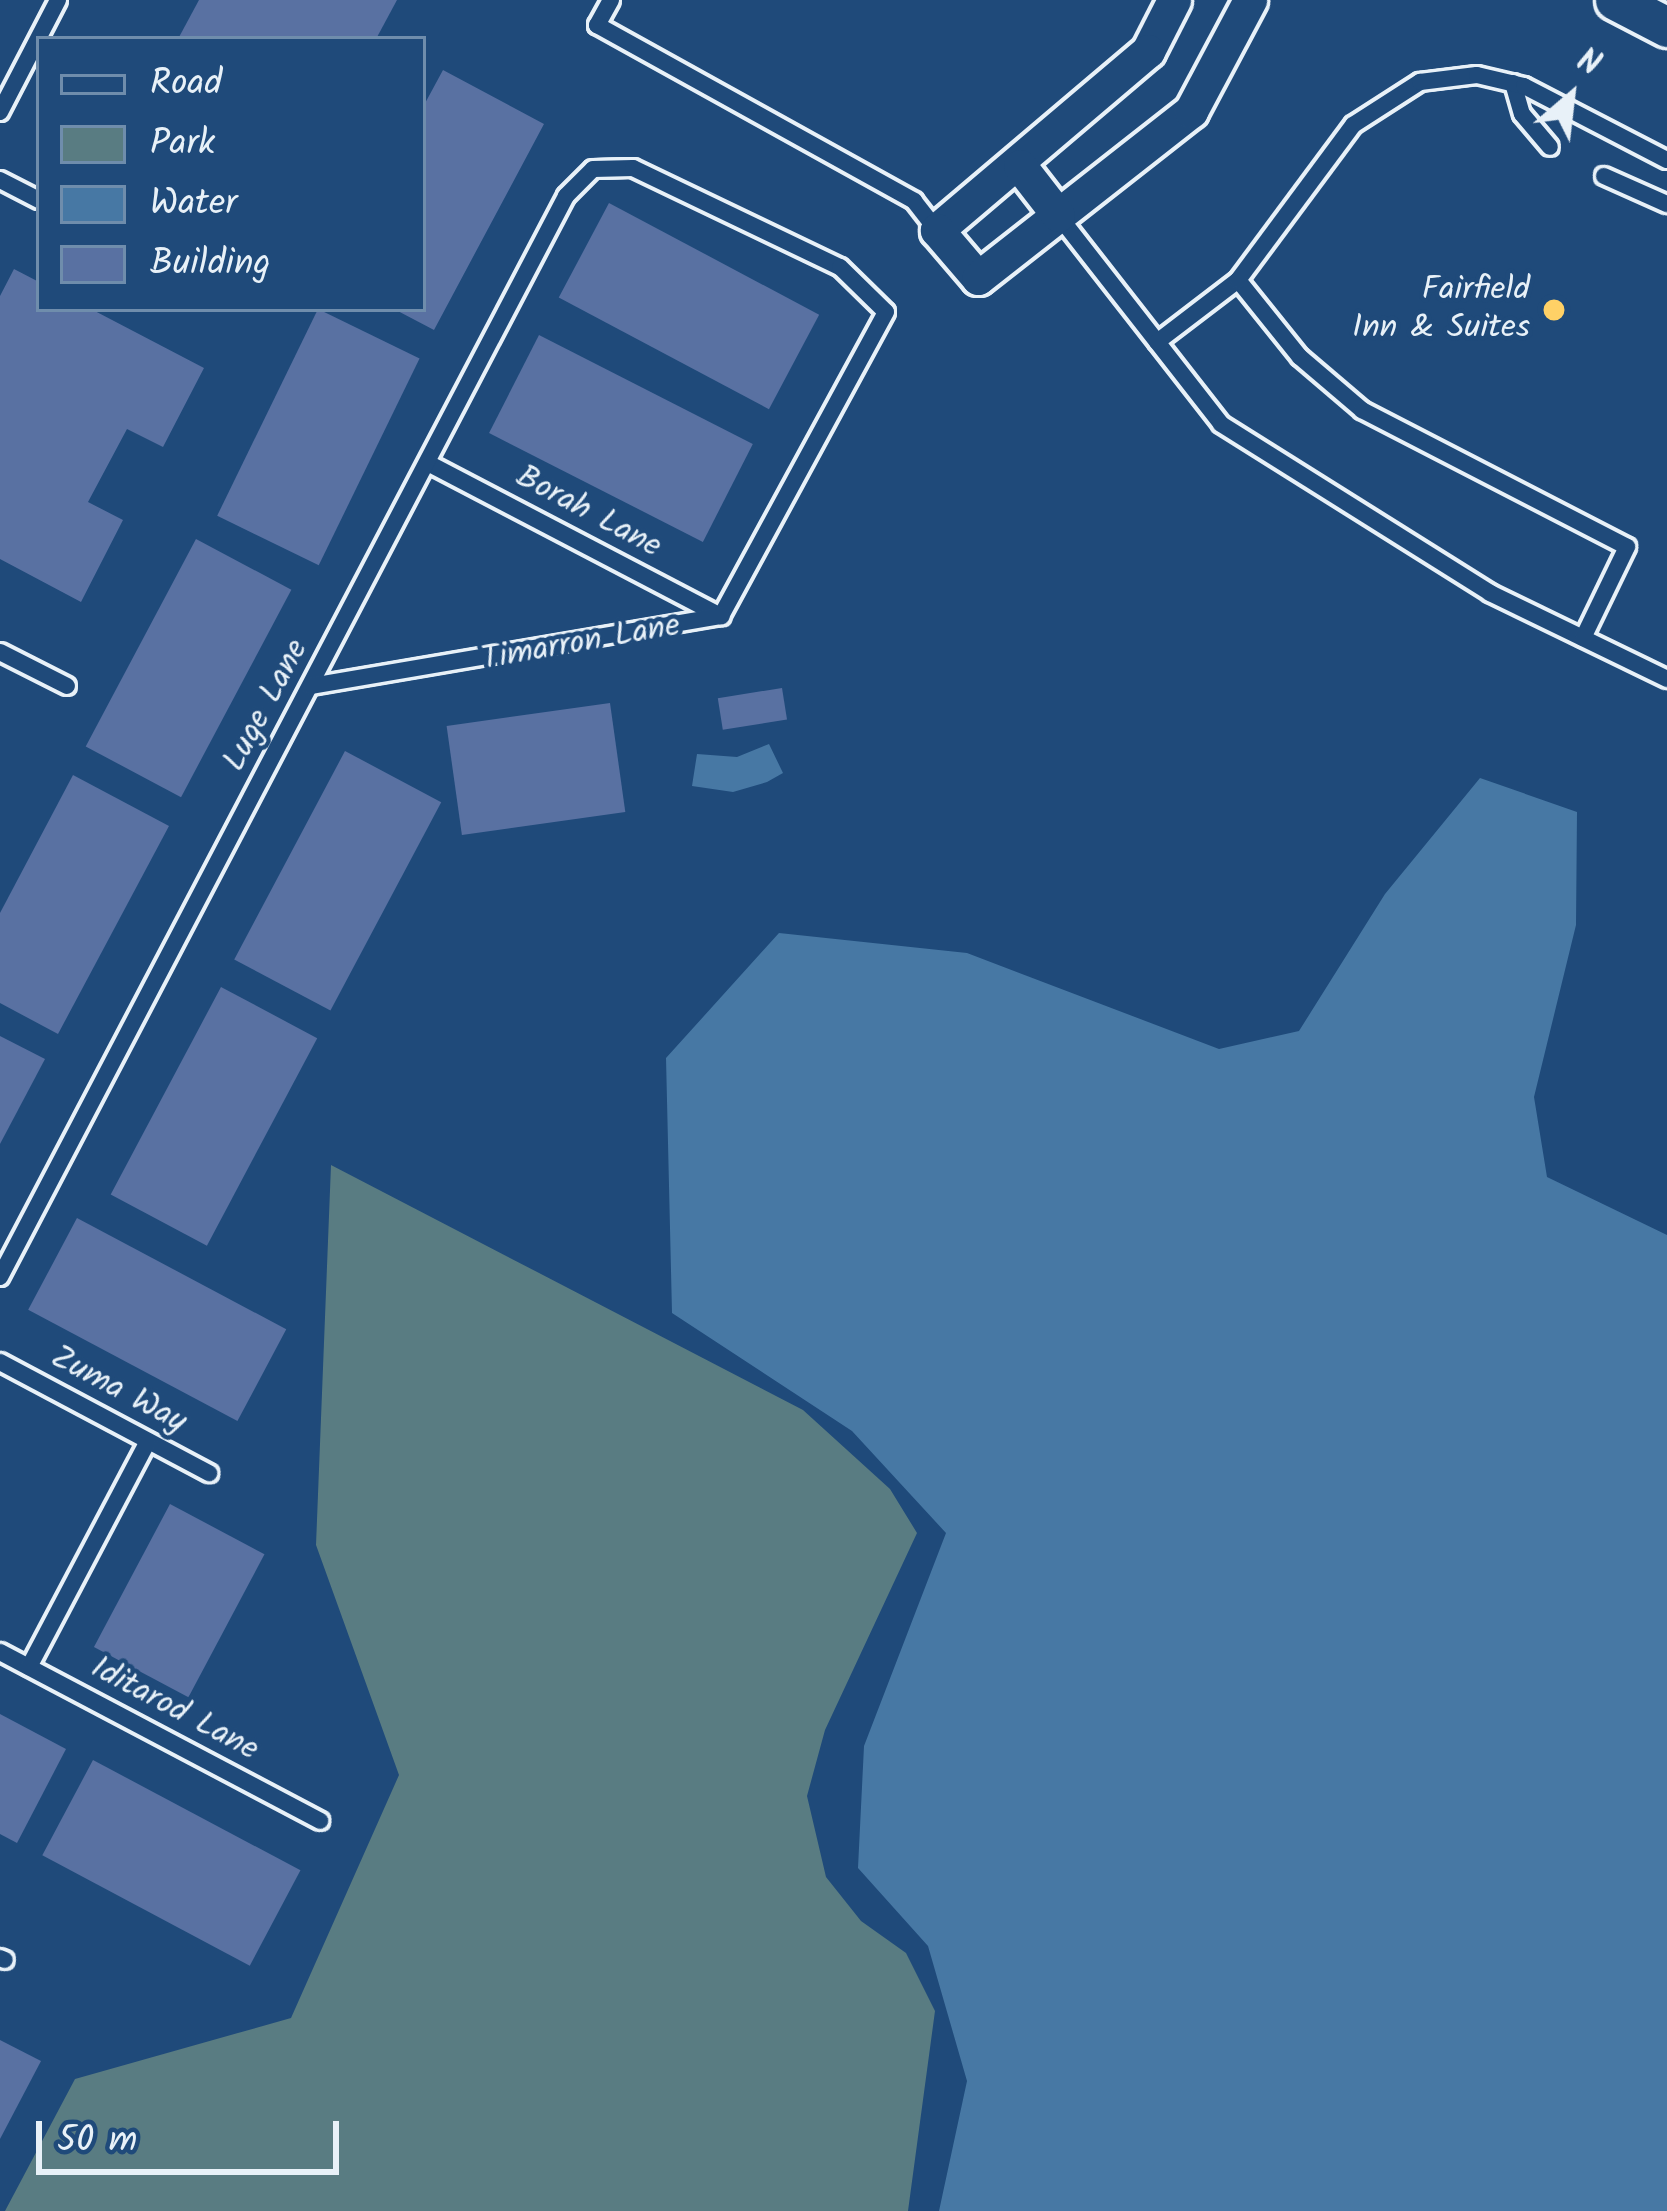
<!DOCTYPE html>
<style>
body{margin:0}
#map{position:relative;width:1667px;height:2211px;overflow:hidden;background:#1f4a7a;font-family:Kalam,sans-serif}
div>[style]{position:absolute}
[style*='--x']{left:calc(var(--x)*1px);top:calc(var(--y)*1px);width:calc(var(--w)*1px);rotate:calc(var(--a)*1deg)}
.green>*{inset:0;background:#597c82}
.water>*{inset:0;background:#4778a4}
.building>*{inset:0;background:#5971a2;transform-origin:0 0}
.roads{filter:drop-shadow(3px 0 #e8f1f8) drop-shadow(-3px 0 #e8f1f8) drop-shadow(0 3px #e8f1f8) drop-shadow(0 -3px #e8f1f8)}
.service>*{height:16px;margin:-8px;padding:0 8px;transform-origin:8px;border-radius:8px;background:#1f4a7a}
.minor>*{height:33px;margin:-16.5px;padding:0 16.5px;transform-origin:16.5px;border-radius:16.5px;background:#1f4a7a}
.tertiary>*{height:39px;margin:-19.5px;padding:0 19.5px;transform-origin:19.5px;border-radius:19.5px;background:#1f4a7a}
.dots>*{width:33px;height:33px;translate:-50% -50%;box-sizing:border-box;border:6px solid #1f4a7a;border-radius:50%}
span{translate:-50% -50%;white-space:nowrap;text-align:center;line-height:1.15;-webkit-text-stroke:9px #1f4a7a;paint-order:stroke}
.poi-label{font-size:33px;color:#e8f1f8}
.right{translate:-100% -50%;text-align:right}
.street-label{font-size:33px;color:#e8f1f8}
.legend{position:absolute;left:36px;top:36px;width:390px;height:276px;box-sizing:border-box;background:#1f4a7a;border:3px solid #6f8dac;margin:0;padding:15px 21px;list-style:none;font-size:36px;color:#e8f1f8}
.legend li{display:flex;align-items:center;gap:24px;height:60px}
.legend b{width:60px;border:3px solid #6f8dac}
.north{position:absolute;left:1511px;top:36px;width:120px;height:120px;-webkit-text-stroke:9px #1f4a7a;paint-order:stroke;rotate:28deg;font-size:33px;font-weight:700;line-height:48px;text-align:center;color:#e8f1f8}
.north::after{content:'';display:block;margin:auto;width:42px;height:54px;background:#e8f1f8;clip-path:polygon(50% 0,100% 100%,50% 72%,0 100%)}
.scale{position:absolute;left:36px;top:2121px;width:303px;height:54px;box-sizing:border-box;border:6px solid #e8f1f8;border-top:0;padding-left:15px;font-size:36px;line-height:42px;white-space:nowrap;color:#e8f1f8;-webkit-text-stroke:9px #1f4a7a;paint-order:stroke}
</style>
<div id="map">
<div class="green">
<div style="clip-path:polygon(331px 1165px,803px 1410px,890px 1489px,917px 1533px,825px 1730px,807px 1796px,826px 1877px,861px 1921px,906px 1953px,935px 2011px,908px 2211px,5px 2211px,75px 2079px,291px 2018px,399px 1775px,316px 1545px)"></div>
</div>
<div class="water">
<div style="clip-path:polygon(769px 744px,783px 773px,767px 782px,733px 792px,692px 786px,697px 754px,737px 757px)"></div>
<div style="clip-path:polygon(1480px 778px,1577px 812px,1576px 925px,1534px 1097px,1547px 1177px,1667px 1235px,1667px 2211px,939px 2211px,967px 2081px,928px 1946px,858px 1868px,864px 1746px,946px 1533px,852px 1431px,672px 1313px,666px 1058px,779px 933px,967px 953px,1219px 1049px,1299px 1031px,1385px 894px)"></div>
</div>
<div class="building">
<div style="clip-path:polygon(199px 0,397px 0,376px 39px,178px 39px)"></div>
<div style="clip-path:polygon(443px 70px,544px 124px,434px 330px,394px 309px,423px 309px,423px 107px)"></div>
<div style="left:609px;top:203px;width:238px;height:107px;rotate:28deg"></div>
<div style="clip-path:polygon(14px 269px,39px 282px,39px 309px,91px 309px,204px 368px,163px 447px,127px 429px,88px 502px,123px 520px,81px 602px,0 559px,0 296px)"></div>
<div style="left:318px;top:309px;width:113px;height:230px;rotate:26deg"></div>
<div style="left:539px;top:335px;width:240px;height:110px;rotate:27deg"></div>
<div style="left:196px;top:539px;width:108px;height:235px;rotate:28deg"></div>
<div style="left:782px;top:688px;width:32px;height:65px;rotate:81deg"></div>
<div style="left:610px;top:703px;width:110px;height:165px;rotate:82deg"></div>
<div style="left:345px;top:751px;width:109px;height:236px;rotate:28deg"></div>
<div style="clip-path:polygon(73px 775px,169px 826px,58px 1034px,0 1003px,0 913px)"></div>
<div style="left:221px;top:987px;width:109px;height:235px;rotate:28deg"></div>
<div style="clip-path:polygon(0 1036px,45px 1059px,0 1144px)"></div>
<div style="left:77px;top:1218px;width:237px;height:104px;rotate:28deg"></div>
<div style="left:170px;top:1504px;width:107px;height:162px;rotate:28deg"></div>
<div style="clip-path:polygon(0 1714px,66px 1749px,17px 1843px,0 1834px)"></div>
<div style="left:93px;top:1760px;width:235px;height:108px;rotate:28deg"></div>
<div style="clip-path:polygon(0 2040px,41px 2061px,0 2139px)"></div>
</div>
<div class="roads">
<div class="service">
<div style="--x:611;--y:0;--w:29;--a:119"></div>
<div style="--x:597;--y:25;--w:363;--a:29"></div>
<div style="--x:914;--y:201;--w:37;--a:52"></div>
<div style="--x:1513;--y:83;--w:32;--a:74"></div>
<div style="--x:1522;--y:114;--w:43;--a:49.7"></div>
<div style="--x:0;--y:112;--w:126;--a:-62.6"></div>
<div style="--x:1604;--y:176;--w:69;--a:24"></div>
<div style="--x:0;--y:180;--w:44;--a:27.1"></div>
<div style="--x:1058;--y:215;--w:265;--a:52"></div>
<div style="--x:1221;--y:424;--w:318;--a:32.1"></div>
<div style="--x:1490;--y:593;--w:197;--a:25.9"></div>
<div style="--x:1238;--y:280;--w:99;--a:51.2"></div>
<div style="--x:1300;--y:357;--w:82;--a:40.5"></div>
<div style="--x:1362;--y:410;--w:298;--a:27.3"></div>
<div style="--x:1627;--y:547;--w:101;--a:115.8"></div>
<div style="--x:1157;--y:342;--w:102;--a:-37.4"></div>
<div style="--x:1238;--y:280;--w:193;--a:-53.4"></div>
<div style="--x:1353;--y:125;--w:80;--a:-32.7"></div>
<div style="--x:1420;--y:82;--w:57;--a:-7"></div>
<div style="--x:1477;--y:75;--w:48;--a:13.2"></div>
<div style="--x:1524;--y:86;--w:161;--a:27.4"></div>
<div style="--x:428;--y:463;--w:331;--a:27.6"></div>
<div style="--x:0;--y:652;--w:75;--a:26.9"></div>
<div style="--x:0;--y:1277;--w:1220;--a:-62.36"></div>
<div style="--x:566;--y:196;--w:38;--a:-45"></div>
<div style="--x:593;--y:169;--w:40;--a:-1.4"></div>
<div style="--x:633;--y:168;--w:229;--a:25.6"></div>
<div style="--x:840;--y:267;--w:64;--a:44.4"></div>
<div style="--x:886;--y:312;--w:346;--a:118.5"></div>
<div style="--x:721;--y:616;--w:416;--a:170.3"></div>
<div style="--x:0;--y:1362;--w:237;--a:28"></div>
<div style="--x:0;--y:1652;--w:362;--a:27.8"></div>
<div style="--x:29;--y:1667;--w:255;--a:-62.2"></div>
<div style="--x:0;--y:1958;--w:5;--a:22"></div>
</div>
<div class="minor">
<div style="--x:1174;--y:0;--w:57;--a:117"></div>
<div style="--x:1148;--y:51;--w:277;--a:139.7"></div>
<div style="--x:937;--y:230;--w:63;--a:49.5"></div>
<div style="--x:978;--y:278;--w:271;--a:-38.1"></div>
<div style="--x:1191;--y:111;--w:126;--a:-62"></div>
<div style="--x:1020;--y:166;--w:62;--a:52.2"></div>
</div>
<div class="tertiary">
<div style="--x:1615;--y:0;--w:59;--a:27.4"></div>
</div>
</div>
<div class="dots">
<div style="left:1554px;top:310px;background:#ffd166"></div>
</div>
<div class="poi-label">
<span class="right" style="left:1530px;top:310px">Fairfield<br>Inn &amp; Suites</span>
</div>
<div class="street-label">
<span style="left:588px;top:513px;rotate:28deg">Borah Lane</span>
<span style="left:581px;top:644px;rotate:-10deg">Timarron Lane</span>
<span style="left:267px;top:706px;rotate:-62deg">Luge Lane</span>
<span style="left:118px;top:1391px;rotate:28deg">Zuma Way</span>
<span style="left:174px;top:1710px;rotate:28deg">Iditarod Lane</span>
</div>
<ul class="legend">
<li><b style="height:15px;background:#1f4a7a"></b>Road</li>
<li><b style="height:33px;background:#597c82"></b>Park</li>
<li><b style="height:33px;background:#4778a4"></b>Water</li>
<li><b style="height:33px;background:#5971a2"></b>Building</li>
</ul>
<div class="north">N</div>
<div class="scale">50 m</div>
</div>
